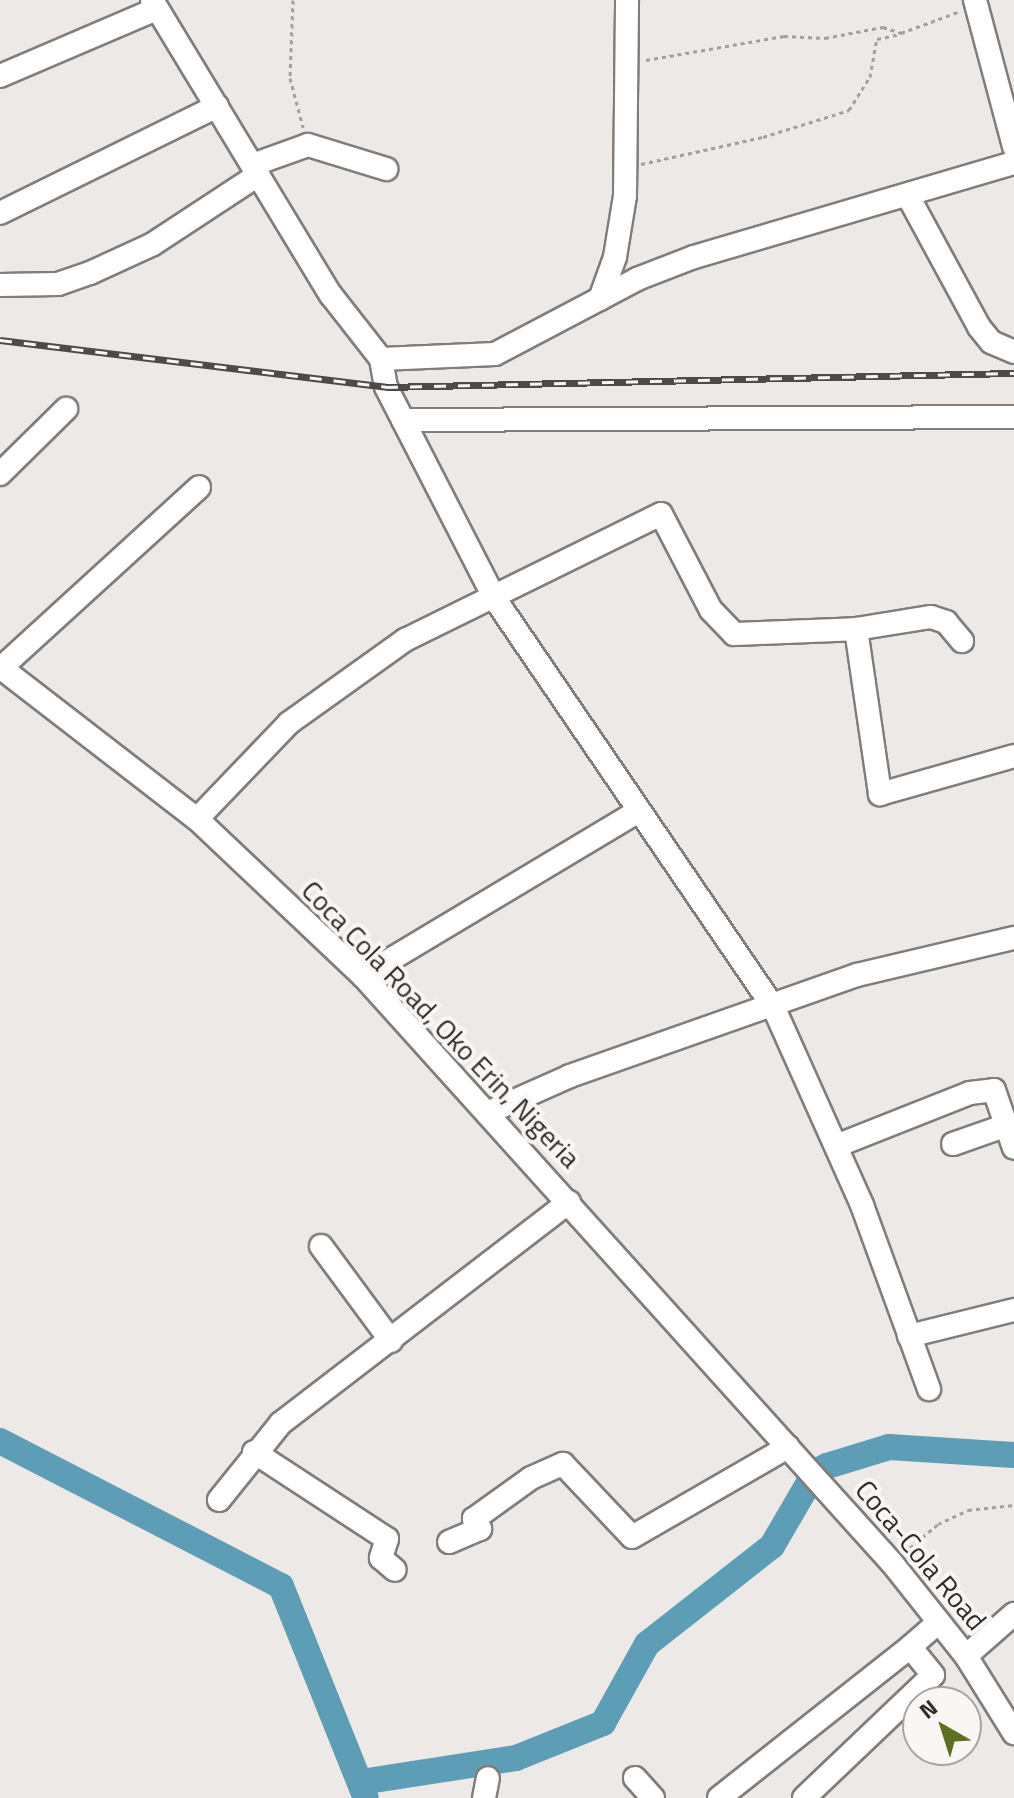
<!DOCTYPE html>
<style>
body{margin:0}
#map{position:relative;width:1014px;height:1798px;overflow:hidden;background:#ece9e7;font-family:"Titillium Web",sans-serif}
div>[style]{position:absolute}
[style*='--x']{left:calc(var(--x)*1px);top:calc(var(--y)*1px);width:calc(var(--w)*1px);rotate:calc(var(--a)*1deg)}
.river>*{height:26px;margin:-13px;padding:0 13px;transform-origin:13px;border-radius:13px;background:#5d9db6}
.path>*{height:3px;margin-top:-1.5px;transform-origin:0;background:repeating-linear-gradient(90deg,#a2a09f 0 4px,transparent 0 8px)}
.roads{filter:drop-shadow(2px 0 #807d7b) drop-shadow(-2px 0 #807d7b) drop-shadow(0 2px #807d7b) drop-shadow(0 -2px #807d7b)}
.minor>*{height:22px;margin:-11px;padding:0 11px;transform-origin:11px;border-radius:11px;background:#fff}
.rail>*{height:7px;margin-top:-3.5px;transform-origin:0;background:repeating-linear-gradient(90deg,#f9f6f4 0 12px,#4d4b4a 0 24px);box-sizing:border-box;border-block:2px solid #4d4b4a}
span{translate:-50% -50%;white-space:nowrap;text-align:center;line-height:1.15;-webkit-text-stroke:8px #f9f6f4;paint-order:stroke}
.street-label{font-size:28px;color:#2d2c2b}
.north{position:absolute;left:902px;top:1686px;width:80px;height:80px;box-sizing:border-box;background:#f9f6f4;border:2px solid #a7a5a4;border-radius:50%;rotate:321deg;font-size:22px;font-weight:700;line-height:32px;text-align:center;color:#2d2c2b}
.north::after{content:'';display:block;margin:auto;width:28px;height:36px;background:#5c7020;clip-path:polygon(50% 0,100% 100%,50% 72%,0 100%)}
</style>
<div id="map">
<div class="river">
<div style="--x:0;--y:1441;--w:316;--a:27.3"></div>
<div style="--x:281;--y:1586;--w:228;--a:68.2"></div>
<div style="--x:361;--y:1782;--w:157;--a:-8.8"></div>
<div style="--x:516;--y:1758;--w:94;--a:-21.9"></div>
<div style="--x:603;--y:1723;--w:90;--a:-60.9"></div>
<div style="--x:647;--y:1644;--w:159;--a:-38.1"></div>
<div style="--x:772;--y:1546;--w:86;--a:-59.8"></div>
<div style="--x:815;--y:1472;--w:13;--a:-27"></div>
<div style="--x:827;--y:1466;--w:65;--a:-17"></div>
<div style="--x:889;--y:1447;--w:125;--a:3.7"></div>
</div>
<div class="path">
<div style="--x:293;--y:0;--w:78;--a:92.2"></div>
<div style="--x:290;--y:78;--w:51;--a:75.1"></div>
<div style="--x:646;--y:60;--w:140;--a:-9.9"></div>
<div style="--x:784;--y:36;--w:41;--a:2.8"></div>
<div style="--x:825;--y:38;--w:59;--a:-10.7"></div>
<div style="--x:883;--y:27;--w:19;--a:18"></div>
<div style="--x:901;--y:33;--w:63;--a:-20.4"></div>
<div style="--x:641;--y:164;--w:125;--a:-12.5"></div>
<div style="--x:763;--y:137;--w:90;--a:-17.4"></div>
<div style="--x:849;--y:110;--w:39;--a:-58"></div>
<div style="--x:870;--y:77;--w:39;--a:-80"></div>
<div style="--x:877;--y:39;--w:24;--a:-12"></div>
<div style="--x:904;--y:1553;--w:45;--a:-40.5"></div>
<div style="--x:938;--y:1524;--w:33;--a:-25"></div>
<div style="--x:968;--y:1510;--w:46;--a:-6.2"></div>
</div>
<div class="roads">
<div class="minor">
<div style="--x:152;--y:0;--w:345;--a:58.8"></div>
<div style="--x:331;--y:295;--w:81;--a:52"></div>
<div style="--x:381;--y:359;--w:28;--a:80"></div>
<div style="--x:386;--y:387;--w:238;--a:62.8"></div>
<div style="--x:495;--y:599;--w:493;--a:55.7"></div>
<div style="--x:773;--y:1006;--w:218;--a:65.9"></div>
<div style="--x:862;--y:1205;--w:196;--a:70"></div>
<div style="--x:975;--y:0;--w:152;--a:75.1"></div>
<div style="--x:0;--y:76;--w:168;--a:-23.2"></div>
<div style="--x:255;--y:164;--w:56;--a:-19.7"></div>
<div style="--x:308;--y:145;--w:82;--a:17.1"></div>
<div style="--x:908;--y:196;--w:149;--a:61.5"></div>
<div style="--x:979;--y:327;--w:19;--a:51"></div>
<div style="--x:991;--y:342;--w:25;--a:23"></div>
<div style="--x:0;--y:213;--w:242;--a:-26.2"></div>
<div style="--x:0;--y:285;--w:58;--a:-1"></div>
<div style="--x:58;--y:284;--w:34;--a:-19"></div>
<div style="--x:90;--y:273;--w:69;--a:-24.7"></div>
<div style="--x:153;--y:244;--w:126;--a:-33.3"></div>
<div style="--x:600;--y:299;--w:45;--a:-70.3"></div>
<div style="--x:615;--y:257;--w:62;--a:-80.7"></div>
<div style="--x:625;--y:196;--w:196;--a:-89.4"></div>
<div style="--x:381;--y:359;--w:114;--a:-2.5"></div>
<div style="--x:495;--y:354;--w:161;--a:-27.8"></div>
<div style="--x:637;--y:279;--w:61;--a:-21.1"></div>
<div style="--x:694;--y:257;--w:334;--a:-16.4"></div>
<div style="--x:403;--y:420;--w:611;--a:-0.28"></div>
<div style="--x:0;--y:474;--w:93;--a:-44.6"></div>
<div style="--x:856;--y:629;--w:76;--a:-9.1"></div>
<div style="--x:931;--y:617;--w:16;--a:18"></div>
<div style="--x:946;--y:622;--w:25;--a:50"></div>
<div style="--x:0;--y:667;--w:249;--a:37.7"></div>
<div style="--x:197;--y:819;--w:228;--a:43.4"></div>
<div style="--x:363;--y:976;--w:790;--a:47.98"></div>
<div style="--x:892;--y:1563;--w:119;--a:51.5"></div>
<div style="--x:966;--y:1656;--w:91;--a:58.1"></div>
<div style="--x:1;--y:668;--w:268;--a:-42.4"></div>
<div style="--x:197;--y:819;--w:133;--a:-46.2"></div>
<div style="--x:289;--y:723;--w:143;--a:-35.6"></div>
<div style="--x:405;--y:640;--w:285;--a:-26.2"></div>
<div style="--x:661;--y:514;--w:108;--a:62.5"></div>
<div style="--x:711;--y:610;--w:33;--a:46"></div>
<div style="--x:734;--y:634;--w:122;--a:-2.3"></div>
<div style="--x:856;--y:629;--w:167;--a:81.7"></div>
<div style="--x:880;--y:794;--w:139;--a:-15.8"></div>
<div style="--x:363;--y:976;--w:319;--a:-30.9"></div>
<div style="--x:487;--y:1113;--w:91;--a:-24"></div>
<div style="--x:570;--y:1076;--w:304;--a:-19.4"></div>
<div style="--x:857;--y:975;--w:161;--a:-13.3"></div>
<div style="--x:953;--y:1144;--w:57;--a:-19.4"></div>
<div style="--x:836;--y:1146;--w:144;--a:-21.6"></div>
<div style="--x:970;--y:1093;--w:24;--a:-7"></div>
<div style="--x:994;--y:1090;--w:61;--a:71"></div>
<div style="--x:321;--y:1246;--w:118;--a:53.6"></div>
<div style="--x:909;--y:1336;--w:108;--a:-13.9"></div>
<div style="--x:254;--y:1452;--w:159;--a:33.2"></div>
<div style="--x:387;--y:1539;--w:20;--a:108"></div>
<div style="--x:381;--y:1558;--w:18;--a:41"></div>
<div style="--x:219;--y:1500;--w:99;--a:-51.2"></div>
<div style="--x:281;--y:1423;--w:363;--a:-37.5"></div>
<div style="--x:449;--y:1542;--w:34;--a:-23"></div>
<div style="--x:480;--y:1529;--w:12;--a:-121"></div>
<div style="--x:474;--y:1519;--w:70;--a:-35.7"></div>
<div style="--x:531;--y:1478;--w:35;--a:-24"></div>
<div style="--x:563;--y:1464;--w:100;--a:46.6"></div>
<div style="--x:632;--y:1537;--w:180;--a:-30"></div>
<div style="--x:966;--y:1656;--w:64;--a:-41.2"></div>
<div style="--x:635;--y:1778;--w:27;--a:48"></div>
<div style="--x:484;--y:1798;--w:20;--a:-79"></div>
<div style="--x:719;--y:1798;--w:243;--a:-38.3"></div>
<div style="--x:804;--y:1798;--w:178;--a:-43.6"></div>
<div style="--x:933;--y:1675;--w:36;--a:-129"></div>
<div style="--x:910;--y:1647;--w:38;--a:-41"></div>
</div>
</div>
<div class="rail">
<div style="--x:0;--y:340;--w:389;--a:6.9"></div>
<div style="--x:386;--y:387;--w:628;--a:-1.28"></div>
</div>
<div class="street-label">
<span style="left:441px;top:1024px;rotate:46deg">Coca Cola Road, Oko Erin, Nigeria</span>
<span style="left:921px;top:1555px;rotate:50deg">Coca-Cola Road</span>
</div>
<div class="north">N</div>
</div>
